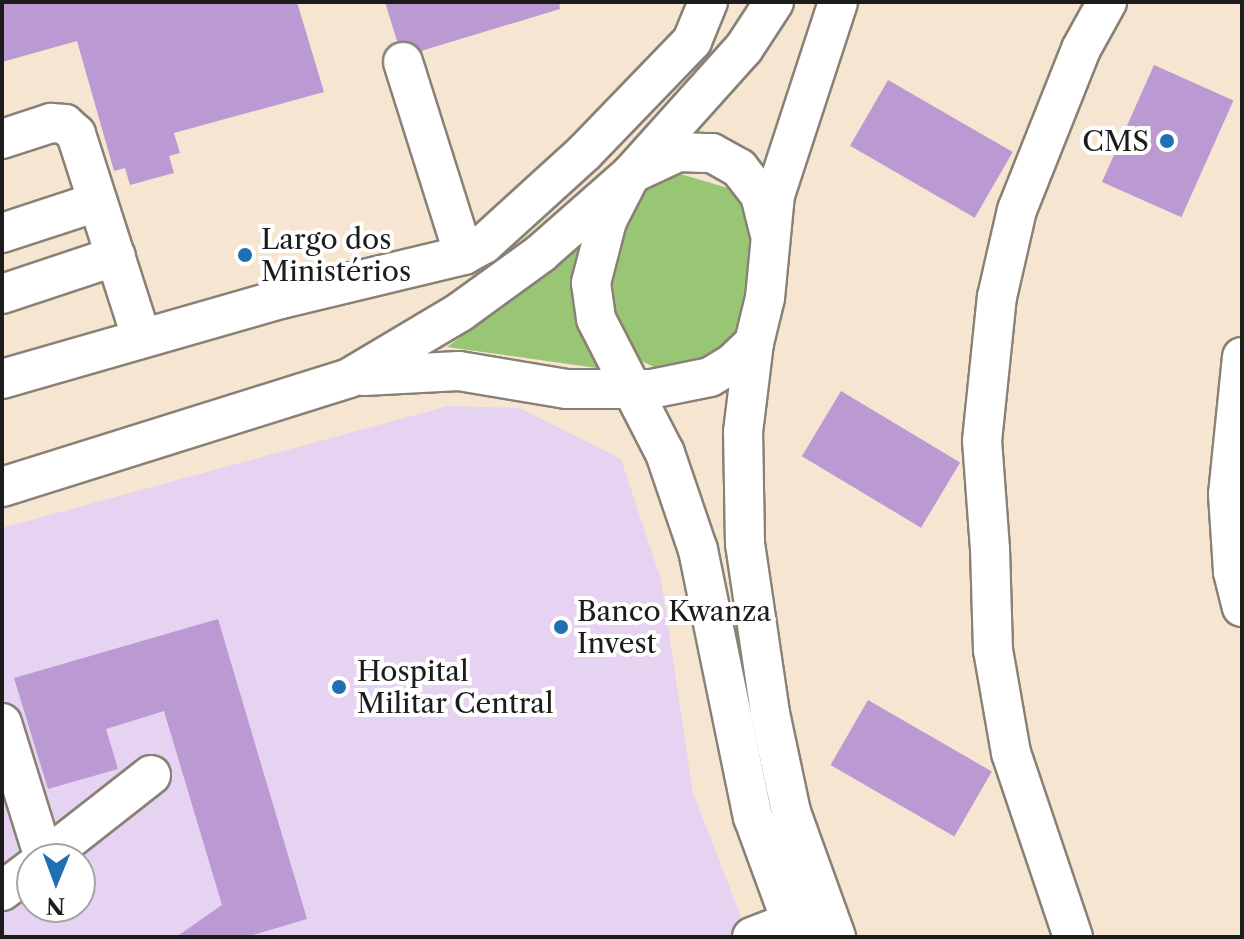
<!DOCTYPE html>
<meta charset="utf-8">
<style>
body{margin:0}
#map{position:relative;width:1244px;height:939px;overflow:hidden;background:#f6e6d1;font-family:"Libre Caslon Text",serif}
div>[style]{position:absolute}
[style*='--x']{left:calc(var(--x)*1px);top:calc(var(--y)*1px);width:calc(var(--w)*1px);rotate:calc(var(--a)*1deg)}
.built>*{inset:0;background:#e5d3f1}
.green>*{inset:0;background:#98c675}
.building>*{inset:0;background:#bb9ad3;transform-origin:0 0}
.roads{filter:drop-shadow(2px 0 #898176) drop-shadow(-2px 0 #898176) drop-shadow(0 2px #898176) drop-shadow(0 -2px #898176)}
.minor>*{height:38px;margin:-19px;padding:0 19px;transform-origin:19px;border-radius:19px;background:#fff}
.dots>*{width:22px;height:22px;translate:-50% -50%;box-sizing:border-box;border:4px solid #fff;border-radius:50%}
span{translate:-50% -50%;white-space:nowrap;text-align:center;line-height:1.15;-webkit-text-stroke:8px #fff;paint-order:stroke}
.poi-label{font-size:28px;color:#1c1c1c}
.right{translate:-100% -50%;text-align:right}
.left{translate:0 -50%;text-align:left}
.frame{position:absolute;inset:0;border:4px solid #1c1c1c;pointer-events:none}
.north{position:absolute;left:16px;top:843px;width:80px;height:80px;box-sizing:border-box;background:#fff;border:2px solid #a4a4a4;border-radius:50%;rotate:181deg;font-size:22px;font-weight:700;line-height:32px;text-align:center;color:#1c1c1c}
.north::after{content:'';display:block;margin:auto;width:28px;height:36px;background:#1f6fb2;clip-path:polygon(50% 0,100% 100%,50% 72%,0 100%)}
</style>
<div id="map">
<div class="built">
<div style="clip-path:polygon(evenodd,448px 406px,519px 408px,621px 459px,661px 580px,693px 793px,749px 937px,2px 937px,2px 528px,448px 406px,32px 859px,80px 859px,80px 907px,32px 907px,32px 859px)"></div>
</div>
<div class="green">
<div style="clip-path:polygon(677px 173px,738px 191px,761px 223px,736px 358px,658px 369px,623px 352px,604px 318px,607px 225px,644px 184px)"></div>
<div style="clip-path:polygon(591px 240px,611px 370px,447px 347px)"></div>
</div>
<div class="building">
<div style="clip-path:polygon(2px 2px,297px 2px,324px 92px,174px 133px,180px 153px,169px 156px,174px 173px,130px 185px,125px 168px,114px 171px,77px 41px,2px 62px)"></div>
<div style="clip-path:polygon(385px 2px,559px 2px,560px 9px,421px 51px,408px 41px,397px 41px)"></div>
<div style="left:1154px;top:65px;width:87px;height:128px;rotate:24deg"></div>
<div style="left:888px;top:80px;width:144px;height:76px;rotate:30deg"></div>
<div style="left:841px;top:391px;width:139px;height:76px;rotate:31deg"></div>
<div style="clip-path:polygon(218px 619px,307px 919px,246px 937px,176px 937px,222px 905px,164px 711px,106px 729px,118px 769px,48px 789px,14px 678px)"></div>
<div style="left:868px;top:700px;width:143px;height:75px;rotate:30deg"></div>
</div>
<div class="roads">
<div class="minor">
<div style="--x:774;--y:2;--w:55;--a:123.1"></div>
<div style="--x:744;--y:48;--w:169;--a:131.9"></div>
<div style="--x:631;--y:174;--w:53;--a:117.1"></div>
<div style="--x:607;--y:221;--w:64;--a:104.5"></div>
<div style="--x:591;--y:283;--w:36;--a:82"></div>
<div style="--x:596;--y:319;--w:151;--a:62.8"></div>
<div style="--x:665;--y:453;--w:102;--a:71.2"></div>
<div style="--x:698;--y:550;--w:273;--a:78.4"></div>
<div style="--x:753;--y:817;--w:128;--a:69.9"></div>
<div style="--x:403;--y:62;--w:202;--a:72.5"></div>
<div style="--x:2;--y:139;--w:52;--a:-18.1"></div>
<div style="--x:51;--y:123;--w:14;--a:4"></div>
<div style="--x:65;--y:124;--w:15;--a:42"></div>
<div style="--x:76;--y:134;--w:213;--a:72.2"></div>
<div style="--x:2;--y:233;--w:100;--a:-18.1"></div>
<div style="--x:2;--y:294;--w:120;--a:-18.4"></div>
<div style="--x:1242;--y:357;--w:138;--a:95.8"></div>
<div style="--x:1228;--y:494;--w:78;--a:86.3"></div>
<div style="--x:1233;--y:572;--w:36;--a:76"></div>
<div style="--x:364;--y:376;--w:95;--a:-3"></div>
<div style="--x:459;--y:371;--w:109;--a:9.5"></div>
<div style="--x:566;--y:389;--w:85;--a:0"></div>
<div style="--x:651;--y:389;--w:60;--a:-11.5"></div>
<div style="--x:710;--y:377;--w:26;--a:-31"></div>
<div style="--x:732;--y:364;--w:30;--a:-44"></div>
<div style="--x:2;--y:379;--w:290;--a:-16"></div>
<div style="--x:281;--y:299;--w:188;--a:-13.5"></div>
<div style="--x:464;--y:255;--w:23;--a:-29"></div>
<div style="--x:484;--y:244;--w:135;--a:-42.3"></div>
<div style="--x:584;--y:153;--w:156;--a:-46"></div>
<div style="--x:692;--y:41;--w:42;--a:-67.7"></div>
<div style="--x:2;--y:487;--w:364;--a:-17.4"></div>
<div style="--x:349;--y:378;--w:129;--a:-30.7"></div>
<div style="--x:460;--y:312;--w:99;--a:-35.9"></div>
<div style="--x:540;--y:254;--w:121;--a:-41.3"></div>
<div style="--x:631;--y:174;--w:52;--a:-25.1"></div>
<div style="--x:678;--y:152;--w:34;--a:2"></div>
<div style="--x:712;--y:153;--w:31;--a:29"></div>
<div style="--x:739;--y:168;--w:34;--a:52"></div>
<div style="--x:760;--y:195;--w:37;--a:76"></div>
<div style="--x:2;--y:723;--w:141;--a:72.7"></div>
<div style="--x:44;--y:859;--w:136;--a:-38.1"></div>
<div style="--x:2;--y:891;--w:38;--a:-37"></div>
<div style="--x:752;--y:937;--w:69;--a:-21.3"></div>
<div style="--x:836;--y:937;--w:133;--a:-109.8"></div>
<div style="--x:791;--y:812;--w:101;--a:-102"></div>
<div style="--x:770;--y:713;--w:171;--a:-98.4"></div>
<div style="--x:745;--y:544;--w:112;--a:-91"></div>
<div style="--x:743;--y:432;--w:90;--a:-83"></div>
<div style="--x:754;--y:343;--w:46;--a:-76.3"></div>
<div style="--x:765;--y:298;--w:103;--a:-84.5"></div>
<div style="--x:775;--y:195;--w:203;--a:-71.9"></div>
<div style="--x:1073;--y:937;--w:194;--a:-108.6"></div>
<div style="--x:1011;--y:753;--w:105;--a:-99.9"></div>
<div style="--x:993;--y:650;--w:101;--a:-91.7"></div>
<div style="--x:990;--y:549;--w:108;--a:-94.2"></div>
<div style="--x:982;--y:441;--w:145;--a:-84.1"></div>
<div style="--x:997;--y:297;--w:89;--a:-77.1"></div>
<div style="--x:1017;--y:210;--w:173;--a:-68.3"></div>
<div style="--x:1081;--y:49;--w:54;--a:-61"></div>
</div>
</div>
<div class="dots">
<div style="left:1167px;top:141px;background:#1f6fb2"></div>
<div style="left:245px;top:255px;background:#1f6fb2"></div>
<div style="left:561px;top:627px;background:#1f6fb2"></div>
<div style="left:339px;top:687px;background:#1f6fb2"></div>
</div>
<div class="poi-label">
<span class="right" style="left:1149px;top:141px">CMS</span>
<span class="left" style="left:261px;top:255px">Largo dos<br>Ministérios</span>
<span class="left" style="left:577px;top:627px">Banco Kwanza<br>Invest</span>
<span class="left" style="left:357px;top:687px">Hospital<br>Militar Central</span>
</div>
<div class="frame"></div>
<div class="north">N</div>
</div>
